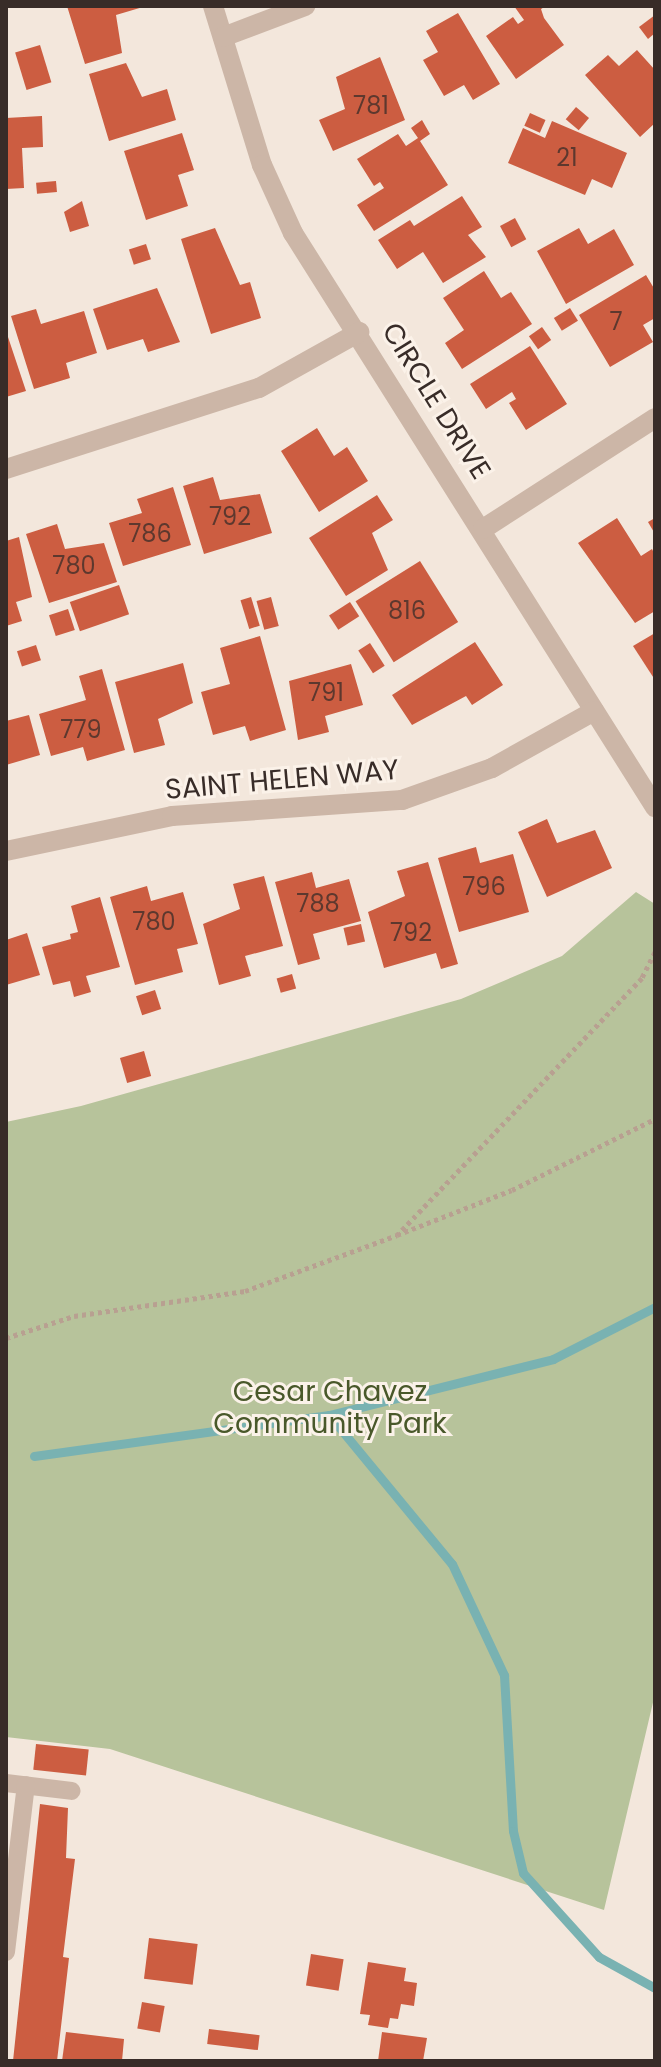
<!DOCTYPE html>
<style>
body{margin:0}
#map{position:relative;width:661px;height:2067px;overflow:hidden;background:#f3e7dc;font-family:Poppins,sans-serif}
div>[style]{position:absolute}
[style*='--x']{left:calc(var(--x)*1px);top:calc(var(--y)*1px);width:calc(var(--w)*1px);rotate:calc(var(--a)*1deg)}
.green>*{inset:0;background:#b7c39b}
.stream>*{height:9px;margin:-4.5px;padding:0 4.5px;transform-origin:4.5px;border-radius:4.5px;background:#79b2b2}
.building>*{inset:0;background:#cc5d41;transform-origin:0 0}
.path>*{height:5px;margin-top:-2.5px;transform-origin:0;background:repeating-linear-gradient(90deg,#b8a091 0 4px,transparent 0 8px)}
.lane>*{height:18px;margin:-9px;padding:0 9px;transform-origin:9px;border-radius:9px;background:#ccb6a7}
.street>*{height:20px;margin:-10px;padding:0 10px;transform-origin:10px;border-radius:10px;background:#ccb6a7}
span{translate:-50% -50%;white-space:nowrap;text-align:center;line-height:1.15;-webkit-text-stroke:6px #fbf2e9;paint-order:stroke}
.number-label{font-size:24px;color:#5d382e}
.number-label span{-webkit-text-stroke-width:0}
.street-label{font-size:28px;color:#382c28}
.park-label{font-size:28px;color:#49582a}
.frame{position:absolute;inset:0;border:8px solid #382c28;pointer-events:none}
</style>
<div id="map">
<div class="green">
<div style="clip-path:polygon(636px 892px,655px 904px,655px 1694px,604px 1910px,110px 1749px,6px 1737px,6px 1122px,81px 1106px,461px 999px,562px 956px)"></div>
</div>
<div class="stream">
<div style="--x:329;--y:1415;--w:193;--a:50.5"></div>
<div style="--x:452;--y:1564;--w:123;--a:64.9"></div>
<div style="--x:504;--y:1675;--w:156;--a:86.7"></div>
<div style="--x:513;--y:1831;--w:43;--a:76.6"></div>
<div style="--x:523;--y:1873;--w:113;--a:47.9"></div>
<div style="--x:599;--y:1957;--w:64;--a:29"></div>
<div style="--x:34;--y:1456;--w:298;--a:-7.9"></div>
<div style="--x:329;--y:1415;--w:231;--a:-14"></div>
<div style="--x:553;--y:1359;--w:114;--a:-27"></div>
</div>
<div class="building">
<div style="clip-path:polygon(67px 6px,143px 6px,143px 7px,116px 15px,122px 53px,85px 64px)"></div>
<div style="clip-path:polygon(514px 6px,546px 6px,541px 9px,544px 18px,564px 45px,516px 79px,486px 36px,513px 17px,518px 24px,524px 20px)"></div>
<div style="clip-path:polygon(458px 13px,500px 84px,473px 100px,464px 85px,444px 96px,423px 60px,438px 52px,426px 31px)"></div>
<div style="clip-path:polygon(655px 15px,655px 33px,648px 39px,639px 27px)"></div>
<div style="left:40px;top:45px;width:39px;height:26px;rotate:73deg"></div>
<div style="clip-path:polygon(637px 50px,655px 70px,655px 123px,640px 137px,585px 75px,608px 55px,619px 66px)"></div>
<div style="clip-path:polygon(380px 57px,405px 120px,333px 151px,319px 120px,345px 109px,336px 77px)"></div>
<div style="clip-path:polygon(126px 63px,142px 97px,167px 89px,176px 120px,109px 141px,89px 74px)"></div>
<div style="left:576px;top:107px;width:17px;height:16px;rotate:40deg"></div>
<div style="left:530px;top:113px;width:17px;height:14px;rotate:24deg"></div>
<div style="clip-path:polygon(42px 116px,43px 147px,22px 148px,24px 188px,6px 189px,6px 118px)"></div>
<div style="clip-path:polygon(422px 120px,430px 134px,420px 141px,448px 185px,374px 231px,357px 205px,384px 188px,380px 182px,374px 186px,357px 159px,398px 134px,406px 146px,418px 138px,411px 128px)"></div>
<div style="clip-path:polygon(552px 121px,627px 153px,612px 188px,592px 179px,585px 195px,508px 163px,523px 128px,545px 138px)"></div>
<div style="clip-path:polygon(182px 133px,194px 170px,178px 175px,188px 206px,146px 220px,124px 151px)"></div>
<div style="left:56px;top:181px;width:11px;height:20px;rotate:85deg"></div>
<div style="clip-path:polygon(462px 196px,482px 227px,468px 235px,486px 257px,443px 283px,423px 252px,397px 269px,378px 240px,410px 220px,414px 226px)"></div>
<div style="clip-path:polygon(82px 201px,89px 226px,70px 232px,64px 212px)"></div>
<div style="left:515px;top:218px;width:24px;height:17px;rotate:62deg"></div>
<div style="clip-path:polygon(215px 228px,240px 285px,250px 282px,261px 318px,211px 334px,181px 239px)"></div>
<div style="clip-path:polygon(579px 228px,588px 244px,614px 229px,634px 265px,566px 304px,537px 251px)"></div>
<div style="left:146px;top:244px;width:16px;height:18px;rotate:72deg"></div>
<div style="clip-path:polygon(484px 271px,501px 298px,511px 292px,532px 324px,462px 369px,445px 343px,464px 330px,443px 298px)"></div>
<div style="clip-path:polygon(646px 275px,655px 290px,655px 318px,643px 325px,653px 342px,610px 367px,579px 315px)"></div>
<div style="clip-path:polygon(157px 288px,180px 342px,148px 352px,143px 339px,107px 350px,93px 309px)"></div>
<div style="left:570px;top:308px;width:15px;height:19px;rotate:58deg"></div>
<div style="clip-path:polygon(36px 309px,41px 324px,84px 311px,97px 353px,66px 363px,70px 378px,34px 389px,11px 316px)"></div>
<div style="left:542px;top:327px;width:16px;height:16px;rotate:55deg"></div>
<div style="clip-path:polygon(6px 331px,26px 391px,6px 397px)"></div>
<div style="clip-path:polygon(530px 346px,567px 404px,526px 430px,509px 403px,516px 399px,512px 392px,486px 409px,470px 384px)"></div>
<div style="clip-path:polygon(317px 428px,334px 456px,347px 447px,368px 481px,319px 512px,281px 451px)"></div>
<div style="clip-path:polygon(213px 477px,220px 500px,260px 494px,272px 533px,204px 554px,183px 486px)"></div>
<div style="clip-path:polygon(173px 487px,191px 545px,123px 566px,109px 523px,142px 513px,137px 499px)"></div>
<div style="clip-path:polygon(377px 495px,393px 520px,372px 533px,388px 570px,346px 596px,309px 538px)"></div>
<div style="clip-path:polygon(617px 518px,641px 556px,652px 549px,655px 555px,655px 611px,635px 623px,578px 543px)"></div>
<div style="clip-path:polygon(655px 518px,655px 534px,648px 522px)"></div>
<div style="clip-path:polygon(57px 524px,65px 549px,104px 543px,117px 582px,49px 603px,26px 534px)"></div>
<div style="clip-path:polygon(19px 537px,32px 597px,16px 602px,22px 621px,6px 626px,6px 541px)"></div>
<div style="left:420px;top:561px;width:72px;height:76px;rotate:58deg"></div>
<div style="left:119px;top:585px;width:31px;height:52px;rotate:71deg"></div>
<div style="left:251px;top:597px;width:30px;height:11px;rotate:73deg"></div>
<div style="left:271px;top:597px;width:30px;height:15px;rotate:75deg"></div>
<div style="left:350px;top:602px;width:17px;height:25px;rotate:57deg"></div>
<div style="left:68px;top:609px;width:22px;height:20px;rotate:72deg"></div>
<div style="clip-path:polygon(655px 633px,655px 680px,633px 646px)"></div>
<div style="clip-path:polygon(260px 636px,286px 730px,250px 741px,245px 726px,213px 735px,201px 692px,230px 684px,220px 648px)"></div>
<div style="clip-path:polygon(475px 642px,503px 685px,472px 705px,466px 696px,412px 725px,392px 695px)"></div>
<div style="left:370px;top:643px;width:27px;height:14px;rotate:57deg"></div>
<div style="left:36px;top:645px;width:16px;height:20px;rotate:72deg"></div>
<div style="clip-path:polygon(183px 663px,193px 703px,158px 719px,165px 745px,134px 753px,115px 682px)"></div>
<div style="clip-path:polygon(351px 664px,363px 705px,325px 716px,329px 732px,298px 740px,289px 681px)"></div>
<div style="clip-path:polygon(102px 669px,125px 750px,87px 761px,83px 747px,51px 756px,39px 714px,86px 700px,79px 676px)"></div>
<div style="clip-path:polygon(29px 715px,40px 755px,6px 765px,6px 721px)"></div>
<div style="clip-path:polygon(547px 819px,557px 843px,595px 830px,612px 868px,547px 897px,518px 832px)"></div>
<div style="clip-path:polygon(476px 847px,480px 863px,513px 854px,529px 912px,459px 932px,438px 858px)"></div>
<div style="clip-path:polygon(428px 862px,458px 964px,441px 969px,436px 953px,384px 968px,368px 912px,405px 896px,397px 871px)"></div>
<div style="clip-path:polygon(312px 872px,316px 888px,349px 879px,361px 921px,313px 934px,320px 959px,298px 965px,275px 882px)"></div>
<div style="clip-path:polygon(264px 876px,283px 946px,245px 956px,251px 976px,219px 985px,203px 924px,240px 909px,233px 884px)"></div>
<div style="clip-path:polygon(147px 886px,151px 901px,183px 892px,198px 944px,177px 949px,183px 972px,135px 985px,110px 897px)"></div>
<div style="clip-path:polygon(100px 897px,120px 967px,86px 976px,91px 992px,74px 997px,70px 981px,53px 985px,42px 947px,71px 939px,70px 934px,78px 932px,71px 906px)"></div>
<div style="left:361px;top:924px;width:18px;height:18px;rotate:77deg"></div>
<div style="clip-path:polygon(27px 933px,40px 975px,6px 985px,6px 940px)"></div>
<div style="left:292px;top:974px;width:15px;height:16px;rotate:74deg"></div>
<div style="left:155px;top:990px;width:20px;height:20px;rotate:72deg"></div>
<div style="left:144px;top:1051px;width:26px;height:25px;rotate:74deg"></div>
<div style="left:36px;top:1744px;width:53px;height:26px;rotate:6deg"></div>
<div style="clip-path:polygon(40px 1804px,68px 1808px,66px 1858px,75px 1859px,63px 1957px,69px 1958px,57px 2061px,13px 2061px)"></div>
<div style="left:149px;top:1938px;width:49px;height:41px;rotate:7deg"></div>
<div style="left:311px;top:1954px;width:33px;height:32px;rotate:9deg"></div>
<div style="clip-path:polygon(368px 1962px,406px 1968px,404px 1981px,417px 1983px,414px 2006px,401px 2004px,398px 2019px,390px 2018px,388px 2028px,368px 2025px,370px 2015px,360px 2014px)"></div>
<div style="left:142px;top:2002px;width:23px;height:27px;rotate:10deg"></div>
<div style="left:209px;top:2029px;width:51px;height:15px;rotate:7deg"></div>
<div style="clip-path:polygon(66px 2032px,124px 2039px,122px 2061px,62px 2061px)"></div>
<div style="clip-path:polygon(382px 2032px,427px 2038px,423px 2061px,378px 2061px)"></div>
</div>
<div class="path">
<div style="--x:655;--y:952;--w:29;--a:117"></div>
<div style="--x:642;--y:978;--w:355;--a:133.6"></div>
<div style="--x:397;--y:1235;--w:123;--a:-21.4"></div>
<div style="--x:512;--y:1190;--w:160;--a:-26.4"></div>
<div style="--x:6;--y:1338;--w:71;--a:-17.9"></div>
<div style="--x:74;--y:1316;--w:173;--a:-8.3"></div>
<div style="--x:245;--y:1291;--w:162;--a:-20.2"></div>
</div>
<div class="lane">
<div style="--x:6;--y:1783;--w:66;--a:6.9"></div>
<div style="--x:6;--y:1952;--w:168;--a:-83.2"></div>
</div>
<div class="street">
<div style="--x:213;--y:6;--w:166;--a:72.9"></div>
<div style="--x:262;--y:165;--w:75;--a:65.5"></div>
<div style="--x:293;--y:233;--w:679;--a:57.76"></div>
<div style="--x:223;--y:37;--w:88;--a:-20.7"></div>
<div style="--x:6;--y:469;--w:266;--a:-17.8"></div>
<div style="--x:259;--y:388;--w:115;--a:-29.2"></div>
<div style="--x:483;--y:529;--w:205;--a:-32.8"></div>
<div style="--x:6;--y:851;--w:170;--a:-11.9"></div>
<div style="--x:172;--y:816;--w:231;--a:-4"></div>
<div style="--x:402;--y:800;--w:96;--a:-19.6"></div>
<div style="--x:492;--y:768;--w:117;--a:-29.2"></div>
</div>
<div class="number-label">
<span style="left:371px;top:106px">781</span>
<span style="left:567px;top:158px">21</span>
<span style="left:616px;top:322px">7</span>
<span style="left:230px;top:517px">792</span>
<span style="left:150px;top:534px">786</span>
<span style="left:74px;top:566px">780</span>
<span style="left:407px;top:611px">816</span>
<span style="left:326px;top:693px">791</span>
<span style="left:81px;top:730px">779</span>
<span style="left:484px;top:887px">796</span>
<span style="left:318px;top:904px">788</span>
<span style="left:154px;top:922px">780</span>
<span style="left:411px;top:933px">792</span>
</div>
<div class="street-label">
<span style="left:436px;top:401px;rotate:58deg">CIRCLE DRIVE</span>
<span style="left:282px;top:780px;rotate:-5deg">SAINT HELEN WAY</span>
</div>
<div class="park-label">
<span style="left:330px;top:1408px">Cesar Chavez<br>Community Park</span>
</div>
<div class="frame"></div>
</div>
